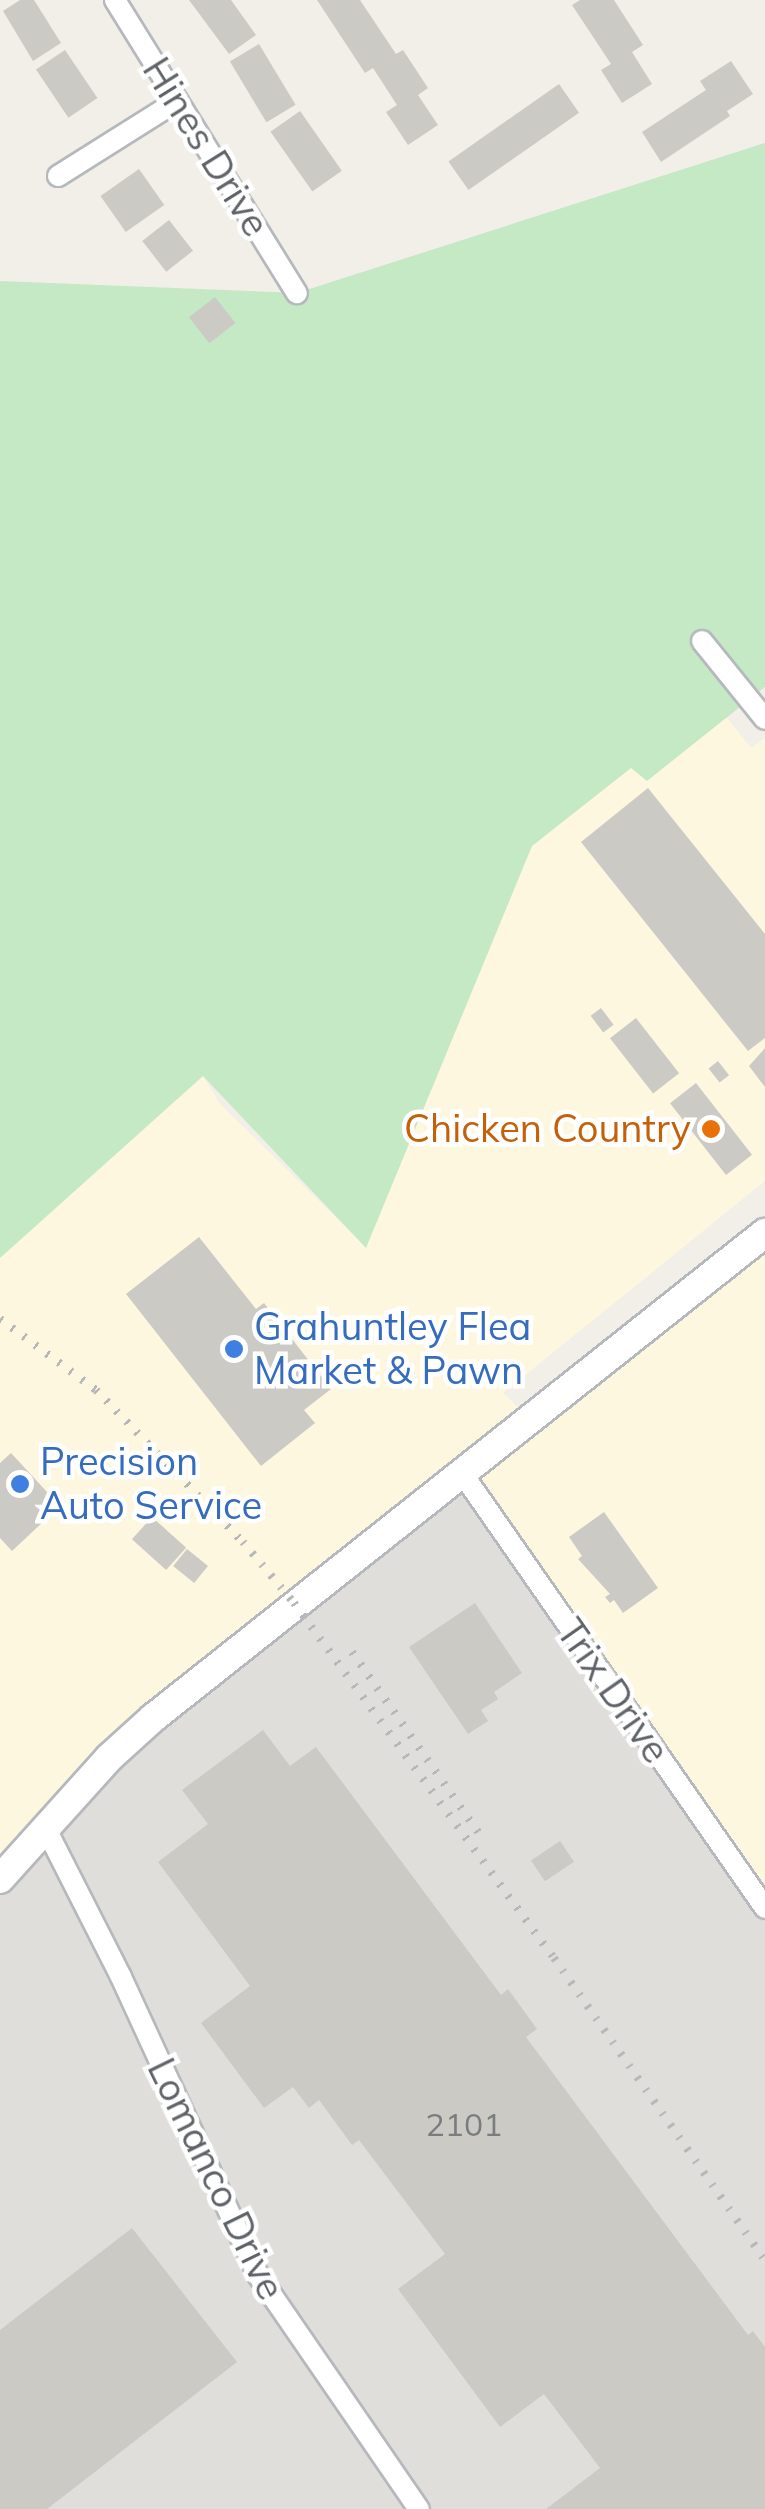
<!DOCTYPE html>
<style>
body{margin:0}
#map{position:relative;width:765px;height:2509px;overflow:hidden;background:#f1efe8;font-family:Mulish,sans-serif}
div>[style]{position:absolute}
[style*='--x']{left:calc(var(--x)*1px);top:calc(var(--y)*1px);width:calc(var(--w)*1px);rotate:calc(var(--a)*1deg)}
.commercial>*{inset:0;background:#fef7e0}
.industrial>*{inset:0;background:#e0deda}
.green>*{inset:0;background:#c5e8c5}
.building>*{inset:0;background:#cccac5;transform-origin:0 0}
.roads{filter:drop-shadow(2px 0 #b5b8bc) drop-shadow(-2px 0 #b5b8bc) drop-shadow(0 2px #b5b8bc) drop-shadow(0 -2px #b5b8bc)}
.minor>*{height:20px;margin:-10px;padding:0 10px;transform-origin:10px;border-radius:10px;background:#fff}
.secondary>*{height:28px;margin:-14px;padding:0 14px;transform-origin:14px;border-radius:14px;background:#fff}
.rail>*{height:8px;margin-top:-4px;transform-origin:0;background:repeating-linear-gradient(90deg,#b6b7b8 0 2.5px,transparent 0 14.5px)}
.dots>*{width:28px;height:28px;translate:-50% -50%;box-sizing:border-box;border:5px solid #fff;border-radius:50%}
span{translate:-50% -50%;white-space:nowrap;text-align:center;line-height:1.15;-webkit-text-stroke:9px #fff;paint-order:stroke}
.number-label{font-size:32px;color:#7a7d7f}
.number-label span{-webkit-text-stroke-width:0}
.street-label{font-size:38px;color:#5f6368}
.food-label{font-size:38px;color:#c56008}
.right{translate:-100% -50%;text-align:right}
.shop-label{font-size:38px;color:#366cbe}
.left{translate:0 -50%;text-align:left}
</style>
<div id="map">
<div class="commercial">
<div style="clip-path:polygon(726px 717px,751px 748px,765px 738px,765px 1181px,503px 1393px,529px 1418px,765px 1233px,765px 1908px,0 1879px,0 1258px,203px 1076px,220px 1104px,366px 1247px,532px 846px,632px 767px,647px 780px)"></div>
</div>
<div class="industrial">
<div style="clip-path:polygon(462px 1473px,765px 1908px,765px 2509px,0 2509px,0 1879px,70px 1799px)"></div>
</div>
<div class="green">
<div style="clip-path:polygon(765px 143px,765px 687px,647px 781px,631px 768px,532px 846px,366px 1248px,203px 1076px,0 1258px,0 281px,297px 293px)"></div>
</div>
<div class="building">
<div style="clip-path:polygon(20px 0,34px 0,61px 43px,33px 61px,3px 11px)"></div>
<div style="clip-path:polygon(189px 0,231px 0,256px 35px,229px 54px)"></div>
<div style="clip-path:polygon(317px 0,360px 0,396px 54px,403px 50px,428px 88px,418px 95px,438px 125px,408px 145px,386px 112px,397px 105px,373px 68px,365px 73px)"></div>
<div style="clip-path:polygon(580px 0,614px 0,643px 45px,632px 52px,652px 84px,622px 103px,601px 70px,611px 64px,572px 5px)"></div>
<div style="left:259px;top:44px;width:71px;height:34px;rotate:59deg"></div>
<div style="left:65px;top:50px;width:58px;height:35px;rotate:56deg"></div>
<div style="clip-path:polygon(731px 61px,753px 94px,727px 111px,730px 116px,661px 162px,642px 132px,706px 90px,700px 81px)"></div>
<div style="left:559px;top:84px;width:35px;height:135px;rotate:55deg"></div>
<div style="left:300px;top:111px;width:73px;height:36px;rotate:55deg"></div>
<div style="left:139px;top:169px;width:44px;height:47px;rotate:55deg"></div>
<div style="left:169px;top:220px;width:39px;height:34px;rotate:52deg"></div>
<div style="left:215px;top:297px;width:33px;height:33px;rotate:52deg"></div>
<div style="clip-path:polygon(648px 788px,765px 934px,765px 1038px,748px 1051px,581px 842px)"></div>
<div style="left:601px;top:1008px;width:21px;height:13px;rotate:53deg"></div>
<div style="left:636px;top:1018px;width:70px;height:33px;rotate:52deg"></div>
<div style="clip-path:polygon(765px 1048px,765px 1087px,749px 1066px)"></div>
<div style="left:718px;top:1061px;width:18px;height:12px;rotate:52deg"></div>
<div style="left:696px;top:1083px;width:91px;height:33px;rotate:52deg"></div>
<div style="clip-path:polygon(199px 1237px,256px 1309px,264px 1303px,331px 1389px,304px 1410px,315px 1423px,261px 1466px,126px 1294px)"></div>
<div style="clip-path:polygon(11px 1453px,60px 1506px,12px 1551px,0 1538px,0 1463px)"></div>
<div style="clip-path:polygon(604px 1512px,658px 1588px,623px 1613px,614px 1600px,610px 1603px,605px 1597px,610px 1594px,578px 1559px,582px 1556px,569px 1537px)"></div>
<div style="left:152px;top:1517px;width:46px;height:30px;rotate:42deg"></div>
<div style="left:187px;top:1549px;width:27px;height:22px;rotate:39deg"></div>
<div style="clip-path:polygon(475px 1603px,522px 1673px,494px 1692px,498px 1699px,481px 1710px,488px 1721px,468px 1734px,409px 1647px)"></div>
<div style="clip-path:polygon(263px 1730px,290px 1766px,316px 1747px,501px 1995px,508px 1989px,537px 2029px,526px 2037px,748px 2335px,753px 2331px,765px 2347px,765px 2509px,546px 2509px,600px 2468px,544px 2394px,500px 2427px,398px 2289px,445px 2254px,359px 2140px,352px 2145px,319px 2100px,309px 2108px,293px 2087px,264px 2108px,201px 2023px,250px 1986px,158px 1862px,208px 1824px,182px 1790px)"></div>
<div style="left:560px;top:1841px;width:25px;height:35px;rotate:56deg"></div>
<div style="clip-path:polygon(132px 2228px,237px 2362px,47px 2509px,0 2509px,0 2330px)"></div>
</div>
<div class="roads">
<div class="minor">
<div style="--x:115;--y:0;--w:345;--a:58.2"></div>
<div style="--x:58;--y:176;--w:141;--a:-32.2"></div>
<div style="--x:702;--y:641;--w:100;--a:51.1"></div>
<div style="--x:462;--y:1473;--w:530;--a:55.14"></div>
<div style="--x:46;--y:1829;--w:166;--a:63.1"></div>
<div style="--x:121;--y:1977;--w:328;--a:65.3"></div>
<div style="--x:258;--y:2275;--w:284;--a:55.5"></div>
</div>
<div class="secondary">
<div style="--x:0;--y:1879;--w:164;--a:-48"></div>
<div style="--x:110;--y:1757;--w:58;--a:-42.2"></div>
<div style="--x:153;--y:1718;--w:781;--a:-38.4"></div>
</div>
</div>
<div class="rail">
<div style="--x:0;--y:1319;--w:119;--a:36.5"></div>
<div style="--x:96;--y:1390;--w:211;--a:46"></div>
<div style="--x:243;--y:1542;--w:80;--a:50.1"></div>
<div style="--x:294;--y:1603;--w:440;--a:53.8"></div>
<div style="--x:554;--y:1958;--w:368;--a:55.1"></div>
<div style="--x:352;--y:1652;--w:227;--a:55"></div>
</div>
<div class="dots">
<div style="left:711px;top:1129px;background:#e8710a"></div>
<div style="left:234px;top:1349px;background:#3f7fe0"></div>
<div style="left:20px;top:1484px;background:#3f7fe0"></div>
</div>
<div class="number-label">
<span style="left:464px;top:2124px">2101</span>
</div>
<div class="street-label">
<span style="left:206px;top:147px;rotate:58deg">Hines Drive</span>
<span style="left:613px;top:1691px;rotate:55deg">Trix Drive</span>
<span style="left:216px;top:2179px;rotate:64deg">Lomanco Drive</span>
</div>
<div class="food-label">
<span class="right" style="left:691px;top:1129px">Chicken Country</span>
</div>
<div class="shop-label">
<span class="left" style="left:254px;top:1349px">Grahuntley Flea<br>Market &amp; Pawn</span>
<span class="left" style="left:40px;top:1484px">Precision<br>Auto Service</span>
</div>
</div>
